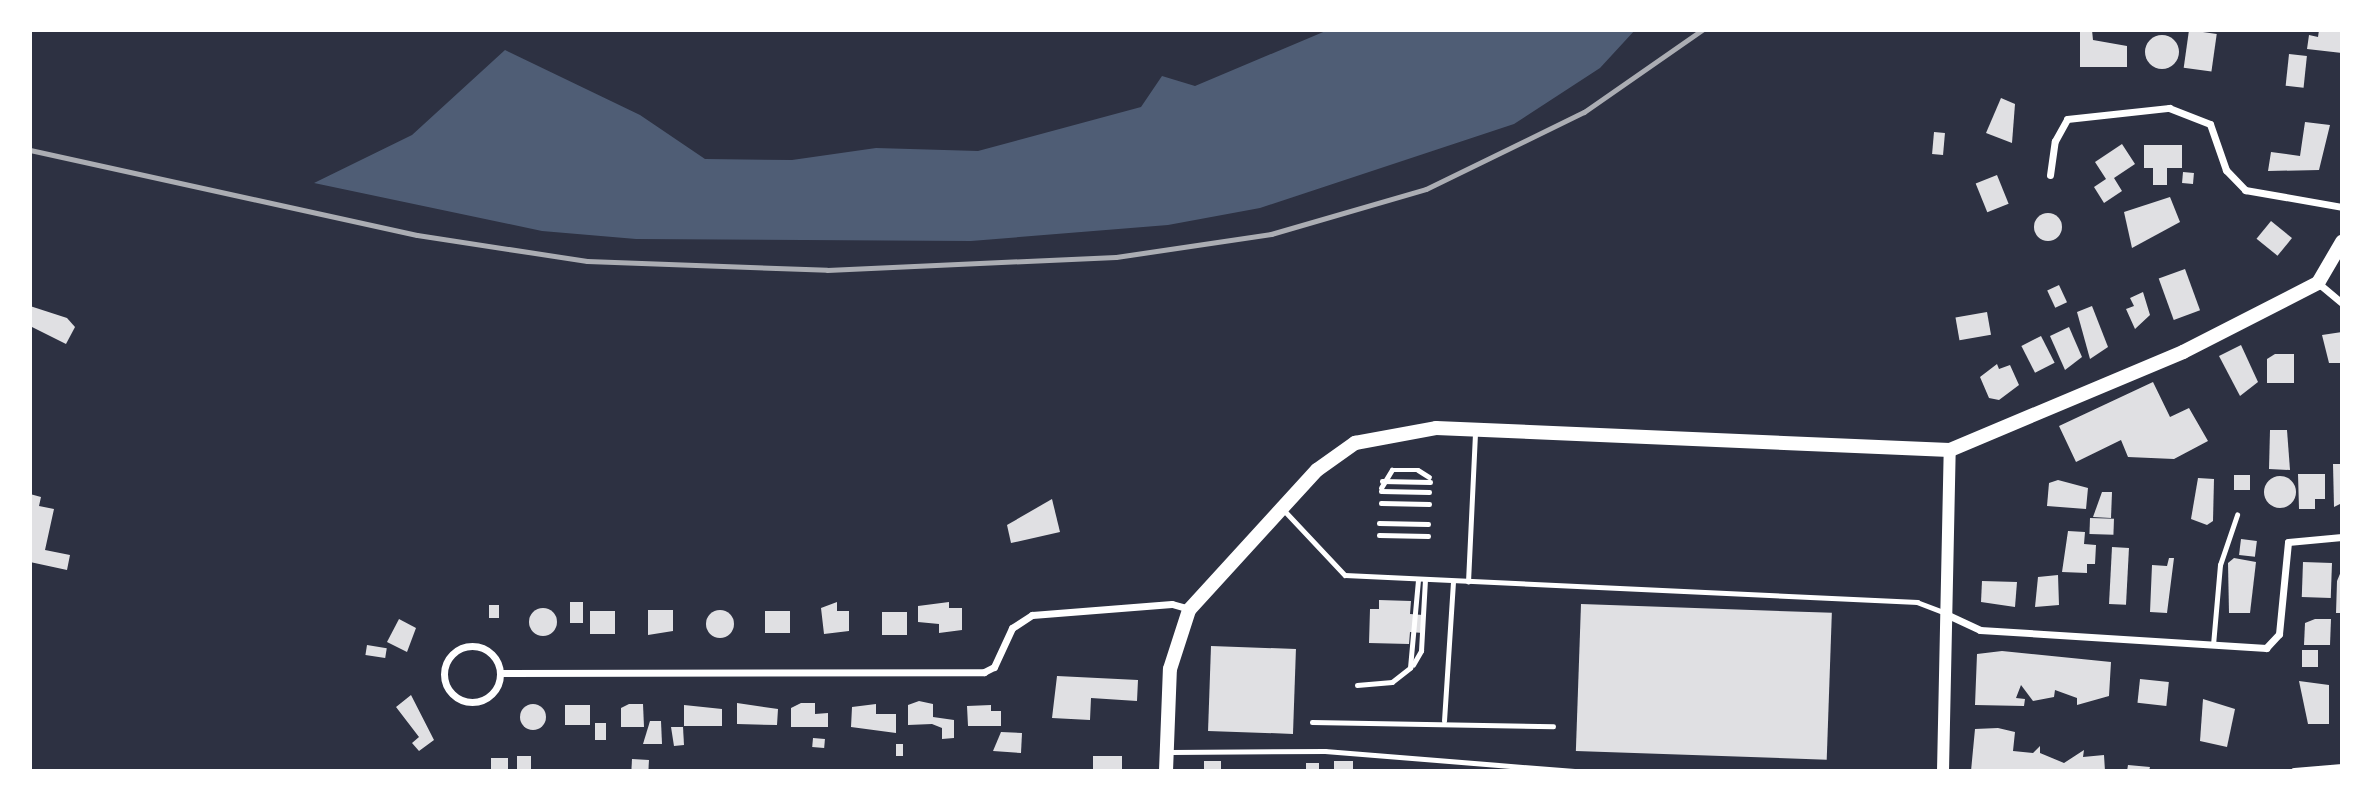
<!DOCTYPE html>
<style>
body{margin:0}
#map{position:relative;width:2372px;height:801px;overflow:hidden;background:#2d3142;font-family:"Archivo Narrow",sans-serif}
div>[style]{position:absolute}
[style*='--x']{left:calc(var(--x)*1px);top:calc(var(--y)*1px);width:calc(var(--w)*1px);rotate:calc(var(--a)*1deg)}
.water>*{inset:0;background:#4f5d75}
.building>*{inset:0;background:#e0e0e3;transform-origin:0 0}
.round{border-radius:50%}
.service>*{height:4.5px;margin:-2.25px;padding:0 2.25px;transform-origin:2.25px;border-radius:2.25px;background:#fff}
.minor>*{height:7px;margin:-3.5px;padding:0 3.5px;transform-origin:3.5px;border-radius:3.5px;background:#fff}
.minor>.ring{margin:-3.5px;padding:0;box-sizing:content-box;background:none;border:7px solid #fff;border-radius:50%}
.secondary>*{height:12px;margin:-6px;padding:0 6px;transform-origin:6px;border-radius:6px;background:#fff}
.primary>*{height:14px;margin:-7px;padding:0 7px;transform-origin:7px;border-radius:7px;background:#fff}
.rail>*{height:5px;margin:-2.5px;padding:0 2.5px;transform-origin:2.5px;border-radius:2.5px;background:#abadb3}
span{translate:-50% -50%;white-space:nowrap;text-align:center;line-height:1.15;-webkit-text-stroke:7px #fff;paint-order:stroke}
.frame{position:absolute;inset:0;border:32px solid #fff;pointer-events:none}
</style>
<div id="map">
<div class="water">
<div style="clip-path:polygon(1328px 30px,1635px 30px,1600px 68px,1514px 124px,1260px 208px,1168px 225px,971px 241px,636px 239px,542px 231px,314px 183px,412px 135px,505px 50px,640px 115px,705px 159px,792px 160px,876px 148px,978px 151px,1141px 107px,1162px 76px,1195px 86px)"></div>
</div>
<div class="building">
<div style="clip-path:polygon(2080px 30px,2092px 30px,2093px 40px,2127px 46px,2127px 67px,2080px 67px)"></div>
<div style="left:2189px;top:30px;width:28px;height:38px;rotate:8deg"></div>
<div style="clip-path:polygon(2319px 30px,2342px 30px,2342px 53px,2307px 49px,2309px 35px,2318px 37px)"></div>
<div class="round" style="left:2145px;top:35px;width:34px;height:34px"></div>
<div style="left:2289px;top:54px;width:18px;height:32px;rotate:6deg"></div>
<div style="clip-path:polygon(2001px 98px,2015px 104px,2012px 143px,1986px 133px)"></div>
<div style="clip-path:polygon(2305px 122px,2330px 125px,2319px 170px,2268px 171px,2271px 152px,2300px 156px)"></div>
<div style="left:1934px;top:132px;width:11px;height:22px;rotate:5deg"></div>
<div style="clip-path:polygon(2122px 144px,2135px 164px,2114px 178px,2122px 191px,2104px 203px,2094px 187px,2106px 179px,2095px 162px)"></div>
<div style="clip-path:polygon(2144px 145px,2182px 145px,2182px 168px,2167px 168px,2167px 185px,2153px 185px,2153px 168px,2144px 168px)"></div>
<div style="left:2183px;top:172px;width:11px;height:11px;rotate:5deg"></div>
<div style="left:1997px;top:175px;width:31px;height:23px;rotate:68deg"></div>
<div style="clip-path:polygon(2170px 197px,2180px 222px,2132px 248px,2124px 212px)"></div>
<div class="round" style="left:2034px;top:213px;width:28px;height:28px"></div>
<div style="left:2271px;top:221px;width:27px;height:23px;rotate:39deg"></div>
<div style="left:2185px;top:269px;width:44px;height:28px;rotate:70deg"></div>
<div style="left:2059px;top:285px;width:19px;height:13px;rotate:65deg"></div>
<div style="clip-path:polygon(2143px 292px,2150px 315px,2135px 329px,2126px 309px,2134px 306px,2130px 298px)"></div>
<div style="clip-path:polygon(30px 306px,67px 318px,75px 327px,66px 344px,30px 326px)"></div>
<div style="clip-path:polygon(2092px 306px,2108px 347px,2090px 359px,2077px 312px)"></div>
<div style="left:1987px;top:312px;width:23px;height:32px;rotate:80deg"></div>
<div style="clip-path:polygon(2069px 327px,2082px 357px,2065px 370px,2050px 336px)"></div>
<div style="clip-path:polygon(2342px 332px,2342px 363px,2329px 363px,2322px 335px)"></div>
<div style="left:2041px;top:336px;width:30px;height:22px;rotate:63deg"></div>
<div style="clip-path:polygon(2241px 345px,2258px 382px,2240px 396px,2219px 356px)"></div>
<div style="clip-path:polygon(2275px 354px,2294px 354px,2294px 383px,2267px 383px,2267px 359px)"></div>
<div style="clip-path:polygon(1997px 364px,1999px 369px,2010px 365px,2019px 385px,1999px 400px,1989px 398px,1980px 377px)"></div>
<div style="clip-path:polygon(2153px 382px,2170px 417px,2189px 408px,2208px 441px,2174px 459px,2128px 457px,2121px 440px,2076px 462px,2059px 426px)"></div>
<div style="clip-path:polygon(2270px 430px,2287px 430px,2290px 470px,2269px 469px)"></div>
<div style="clip-path:polygon(2333px 464px,2342px 464px,2342px 503px,2334px 507px)"></div>
<div style="clip-path:polygon(2298px 474px,2325px 474px,2325px 499px,2315px 499px,2315px 509px,2299px 509px)"></div>
<div style="left:2234px;top:475px;width:16px;height:15px"></div>
<div class="round" style="left:2264px;top:476px;width:32px;height:32px"></div>
<div style="clip-path:polygon(2198px 478px,2214px 479px,2213px 521px,2207px 525px,2191px 519px)"></div>
<div style="clip-path:polygon(2058px 480px,2088px 488px,2086px 509px,2047px 506px,2049px 483px)"></div>
<div style="clip-path:polygon(2102px 492px,2112px 492px,2111px 518px,2093px 517px)"></div>
<div style="clip-path:polygon(30px 494px,41px 497px,39px 506px,54px 509px,45px 550px,70px 555px,67px 570px,30px 562px)"></div>
<div style="clip-path:polygon(1052px 499px,1060px 532px,1011px 543px,1007px 525px)"></div>
<div style="left:2090px;top:518px;width:24px;height:16px;rotate:2deg"></div>
<div style="clip-path:polygon(2068px 531px,2085px 532px,2084px 544px,2096px 545px,2095px 564px,2087px 564px,2087px 573px,2062px 572px)"></div>
<div style="left:2241px;top:539px;width:16px;height:16px;rotate:7deg"></div>
<div style="left:2112px;top:547px;width:17px;height:57px;rotate:3deg"></div>
<div style="clip-path:polygon(2169px 558px,2174px 558px,2167px 613px,2150px 612px,2152px 565px,2167px 566px)"></div>
<div style="clip-path:polygon(2234px 558px,2256px 562px,2250px 613px,2229px 613px,2228px 563px)"></div>
<div style="left:2303px;top:562px;width:29px;height:35px;rotate:2deg"></div>
<div style="clip-path:polygon(2342px 569px,2342px 613px,2336px 613px,2337px 581px)"></div>
<div style="clip-path:polygon(2058px 575px,2059px 605px,2035px 607px,2038px 577px)"></div>
<div style="clip-path:polygon(1982px 581px,2017px 582px,2015px 607px,1981px 602px)"></div>
<div style="clip-path:polygon(1379px 600px,1411px 601px,1410px 614px,1423px 615px,1423px 633px,1410px 632px,1409px 644px,1369px 643px,1370px 609px,1379px 609px)"></div>
<div style="left:570px;top:602px;width:13px;height:21px"></div>
<div style="clip-path:polygon(837px 602px,837px 611px,849px 611px,849px 631px,824px 634px,821px 608px)"></div>
<div style="clip-path:polygon(949px 602px,949px 608px,962px 608px,962px 630px,939px 633px,939px 624px,918px 622px,918px 606px)"></div>
<div style="left:1581px;top:604px;width:251px;height:147px;rotate:2deg"></div>
<div style="left:489px;top:605px;width:10px;height:13px"></div>
<div class="round" style="left:529px;top:608px;width:28px;height:28px"></div>
<div style="clip-path:polygon(648px 610px,673px 610px,673px 631px,648px 635px)"></div>
<div class="round" style="left:706px;top:610px;width:28px;height:28px"></div>
<div style="left:590px;top:611px;width:25px;height:23px"></div>
<div style="left:765px;top:611px;width:25px;height:22px"></div>
<div style="left:882px;top:612px;width:25px;height:23px"></div>
<div style="clip-path:polygon(399px 619px,416px 628px,407px 652px,387px 642px)"></div>
<div style="clip-path:polygon(2315px 619px,2331px 619px,2330px 645px,2304px 645px,2305px 623px)"></div>
<div style="left:367px;top:645px;width:20px;height:10px;rotate:9deg"></div>
<div style="left:1211px;top:646px;width:85px;height:85px;rotate:2deg"></div>
<div style="left:2302px;top:650px;width:16px;height:17px"></div>
<div style="clip-path:polygon(2002px 651px,2111px 662px,2109px 696px,2077px 705px,2077px 698px,2055px 690px,2054px 697px,2033px 701px,2021px 685px,2016px 698px,2025px 699px,2024px 706px,1975px 705px,1977px 654px)"></div>
<div style="clip-path:polygon(1057px 676px,1138px 680px,1137px 701px,1091px 698px,1090px 720px,1052px 718px)"></div>
<div style="left:2140px;top:679px;width:29px;height:24px;rotate:6deg"></div>
<div style="clip-path:polygon(2299px 681px,2329px 685px,2329px 724px,2308px 724px)"></div>
<div style="clip-path:polygon(411px 695px,434px 740px,419px 751px,412px 743px,419px 737px,396px 707px)"></div>
<div style="clip-path:polygon(2203px 699px,2235px 709px,2227px 747px,2200px 741px)"></div>
<div style="clip-path:polygon(919px 701px,933px 704px,933px 717px,954px 720px,954px 738px,942px 739px,942px 728px,932px 724px,908px 725px,908px 705px)"></div>
<div style="clip-path:polygon(737px 703px,778px 709px,777px 725px,737px 724px)"></div>
<div style="clip-path:polygon(801px 703px,815px 703px,815px 714px,828px 713px,828px 727px,791px 727px,791px 708px)"></div>
<div style="clip-path:polygon(629px 704px,643px 704px,644px 727px,621px 727px,621px 708px)"></div>
<div style="clip-path:polygon(876px 704px,876px 714px,896px 714px,896px 733px,851px 727px,852px 707px)"></div>
<div class="round" style="left:520px;top:704px;width:26px;height:26px"></div>
<div style="left:565px;top:705px;width:25px;height:20px"></div>
<div style="clip-path:polygon(684px 705px,722px 709px,722px 726px,684px 726px)"></div>
<div style="clip-path:polygon(991px 705px,991px 711px,1001px 711px,1001px 726px,968px 726px,967px 706px)"></div>
<div style="clip-path:polygon(650px 721px,661px 721px,662px 744px,643px 744px)"></div>
<div style="left:595px;top:723px;width:11px;height:17px"></div>
<div style="clip-path:polygon(671px 727px,683px 727px,684px 745px,674px 746px)"></div>
<div style="clip-path:polygon(1998px 728px,2015px 732px,2013px 751px,2033px 753px,2040px 746px,2040px 753px,2064px 763px,2084px 750px,2083px 757px,2104px 755px,2105px 771px,1971px 771px,1975px 729px)"></div>
<div style="clip-path:polygon(1001px 732px,1022px 733px,1021px 753px,993px 751px)"></div>
<div style="left:813px;top:738px;width:12px;height:9px;rotate:5deg"></div>
<div style="left:896px;top:744px;width:7px;height:12px"></div>
<div style="left:517px;top:756px;width:14px;height:15px"></div>
<div style="left:1122px;top:756px;width:15px;height:29px;rotate:90deg"></div>
<div style="left:491px;top:758px;width:17px;height:13px"></div>
<div style="left:632px;top:759px;width:17px;height:12px;rotate:3deg"></div>
<div style="left:1204px;top:761px;width:17px;height:10px"></div>
<div style="left:1353px;top:761px;width:10px;height:19px;rotate:90deg"></div>
<div style="left:1306px;top:763px;width:13px;height:8px"></div>
<div style="clip-path:polygon(2128px 765px,2150px 767px,2149px 771px,2127px 771px)"></div>
</div>
<div class="service">
<div style="--x:1382;--y:481;--w:48;--a:1.2"></div>
<div style="--x:1381;--y:488;--w:21;--a:-59"></div>
<div style="--x:1392;--y:470;--w:26;--a:0"></div>
<div style="--x:1418;--y:470;--w:13;--a:32"></div>
<div style="--x:1381;--y:491;--w:48;--a:1.2"></div>
<div style="--x:1381;--y:503;--w:48;--a:1.2"></div>
<div style="--x:1284;--y:510;--w:89;--a:46.8"></div>
<div style="--x:1345;--y:575;--w:573;--a:2.7"></div>
<div style="--x:1917;--y:602;--w:28;--a:21"></div>
<div style="--x:1379;--y:523;--w:49;--a:1.2"></div>
<div style="--x:1379;--y:535;--w:49;--a:1.2"></div>
<div style="--x:1468;--y:582;--w:149;--a:-87.3"></div>
<div style="--x:2213;--y:645;--w:80;--a:-85"></div>
<div style="--x:2220;--y:565;--w:53;--a:-71.2"></div>
<div style="--x:1413;--y:665;--w:16;--a:-60"></div>
<div style="--x:1421;--y:651;--w:71;--a:-86.8"></div>
<div style="--x:1357;--y:685;--w:35;--a:-5"></div>
<div style="--x:1392;--y:682;--w:23;--a:-38"></div>
<div style="--x:1410;--y:668;--w:88;--a:-84.8"></div>
<div style="--x:1444;--y:721;--w:139;--a:-86.3"></div>
<div style="--x:1312;--y:722;--w:241;--a:1"></div>
<div style="--x:1171;--y:752;--w:154;--a:-0.4"></div>
<div style="--x:1325;--y:751;--w:250;--a:4.6"></div>
</div>
<div class="minor">
<div style="--x:2050;--y:175;--w:34;--a:-82"></div>
<div style="--x:2055;--y:141;--w:25;--a:-61"></div>
<div style="--x:2067;--y:119;--w:103;--a:-6.2"></div>
<div style="--x:2169;--y:108;--w:44;--a:21.3"></div>
<div style="--x:2210;--y:124;--w:49;--a:70.8"></div>
<div style="--x:2226;--y:170;--w:28;--a:46"></div>
<div style="--x:2245;--y:190;--w:98;--a:9.9"></div>
<div style="--x:2318;--y:283;--w:31;--a:40"></div>
<div style="--x:1948;--y:615;--w:35;--a:25"></div>
<div style="--x:1980;--y:630;--w:287;--a:3.6"></div>
<div style="--x:2266;--y:648;--w:19;--a:-47"></div>
<div style="--x:2279;--y:634;--w:92;--a:-84.4"></div>
<div style="--x:2288;--y:542;--w:54;--a:-5.3"></div>
<div class="ring" style="left:444px;top:646px;width:49px;height:49px"></div>
<div style="--x:500;--y:673;--w:484;--a:-0.1"></div>
<div style="--x:984;--y:672;--w:11;--a:-27"></div>
<div style="--x:994;--y:667;--w:43;--a:-65.2"></div>
<div style="--x:1012;--y:628;--w:24;--a:-33"></div>
<div style="--x:1032;--y:615;--w:140;--a:-4.5"></div>
<div style="--x:1172;--y:604;--w:18;--a:16"></div>
<div style="--x:2294;--y:771;--w:48;--a:-4.8"></div>
</div>
<div class="secondary">
<div style="--x:1943;--y:771;--w:321;--a:-88.8"></div>
</div>
<div class="primary">
<div style="--x:1166;--y:771;--w:102;--a:-87.8"></div>
<div style="--x:1170;--y:669;--w:62;--a:-72.1"></div>
<div style="--x:1189;--y:610;--w:190;--a:-47.6"></div>
<div style="--x:1317;--y:470;--w:47;--a:-35.4"></div>
<div style="--x:1355;--y:443;--w:82;--a:-10.5"></div>
<div style="--x:1436;--y:428;--w:514;--a:2.45"></div>
<div style="--x:1950;--y:450;--w:253;--a:-22.8"></div>
<div style="--x:2183;--y:352;--w:152;--a:-27.1"></div>
<div style="--x:2318;--y:283;--w:48;--a:-59.7"></div>
</div>
<div class="rail">
<div style="--x:30;--y:150;--w:396;--a:12.4"></div>
<div style="--x:417;--y:235;--w:172;--a:8.7"></div>
<div style="--x:587;--y:261;--w:240;--a:2.1"></div>
<div style="--x:827;--y:270;--w:289;--a:-2.6"></div>
<div style="--x:1116;--y:257;--w:157;--a:-8.4"></div>
<div style="--x:1271;--y:234;--w:161;--a:-16.2"></div>
<div style="--x:1426;--y:189;--w:176;--a:-26"></div>
<div style="--x:1584;--y:112;--w:144;--a:-34.8"></div>
</div>
<div class="frame"></div>
</div>
